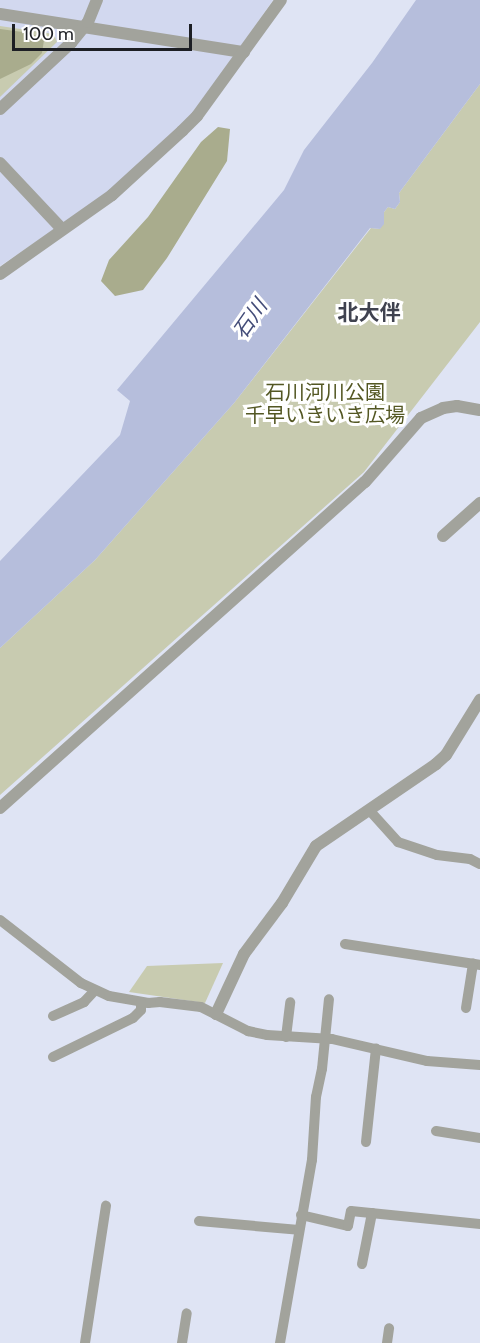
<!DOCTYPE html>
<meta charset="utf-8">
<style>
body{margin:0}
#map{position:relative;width:480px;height:1343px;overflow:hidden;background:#dfe4f4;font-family:Cabin,"Noto Sans JP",sans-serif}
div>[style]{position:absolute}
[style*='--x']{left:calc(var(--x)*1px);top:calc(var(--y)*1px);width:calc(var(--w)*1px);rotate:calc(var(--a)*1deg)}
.built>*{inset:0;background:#d2d8ef}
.green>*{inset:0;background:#c8cbb0}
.forest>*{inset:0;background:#a9ac8d}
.water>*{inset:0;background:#b6bedc}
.minor>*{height:10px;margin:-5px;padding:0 5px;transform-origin:5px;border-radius:5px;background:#a2a39c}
.tertiary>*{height:12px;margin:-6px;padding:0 6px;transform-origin:6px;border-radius:6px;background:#a2a39c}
span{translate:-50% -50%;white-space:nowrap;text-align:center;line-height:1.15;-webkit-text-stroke:6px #fff;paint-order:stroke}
.park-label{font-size:20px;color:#535723}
.neighbourhood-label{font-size:21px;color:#3f424f;font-weight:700}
.water-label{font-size:21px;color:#434c78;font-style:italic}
.scale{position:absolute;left:12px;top:24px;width:180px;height:27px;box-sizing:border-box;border:3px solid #1d1f24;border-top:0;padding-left:8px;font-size:18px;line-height:21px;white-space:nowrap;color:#1d1f24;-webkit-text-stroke:4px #fff;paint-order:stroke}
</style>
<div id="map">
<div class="built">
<div style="clip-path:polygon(0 0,273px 0,195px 111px,114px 189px,0 266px)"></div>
</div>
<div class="green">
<div style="clip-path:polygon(0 26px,54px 34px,57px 42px,0 97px)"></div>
<div style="clip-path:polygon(480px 84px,480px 322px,364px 472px,0 795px,0 648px,95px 560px,234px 403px,371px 228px,380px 229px,384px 212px,388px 207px,395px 209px,400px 202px,399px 193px)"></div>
<div style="clip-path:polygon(223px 963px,205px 1003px,129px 992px,147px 966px)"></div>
</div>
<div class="forest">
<div style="clip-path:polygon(0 29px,30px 33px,44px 40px,42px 53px,31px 64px,0 79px)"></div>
<div style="clip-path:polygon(218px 127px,230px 129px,227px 161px,167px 258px,143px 290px,115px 296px,101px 281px,109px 260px,148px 217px,201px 142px)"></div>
</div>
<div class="water">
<div style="clip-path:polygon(416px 0,480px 0,480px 84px,399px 193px,400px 202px,395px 209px,388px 207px,384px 212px,384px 224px,380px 229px,370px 228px,234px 403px,95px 560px,0 648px,0 561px,120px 435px,130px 401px,117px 390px,284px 190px,304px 150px,372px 63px)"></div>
</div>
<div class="minor">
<div style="--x:370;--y:811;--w:42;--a:47.9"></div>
<div style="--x:398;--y:842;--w:41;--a:18.4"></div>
<div style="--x:437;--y:855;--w:33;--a:7"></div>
<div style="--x:470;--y:859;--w:11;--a:27"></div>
<div style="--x:0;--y:920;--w:103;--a:37.9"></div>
<div style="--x:81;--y:983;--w:31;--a:25"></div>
<div style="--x:109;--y:996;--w:40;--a:10"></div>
<div style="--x:148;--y:1003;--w:12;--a:-5"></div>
<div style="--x:160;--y:1002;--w:41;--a:7"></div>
<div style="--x:201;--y:1007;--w:53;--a:27.1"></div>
<div style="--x:248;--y:1031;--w:19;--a:12"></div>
<div style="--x:267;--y:1035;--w:65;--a:3.5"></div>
<div style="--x:332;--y:1039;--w:98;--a:13"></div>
<div style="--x:427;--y:1061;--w:53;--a:4.3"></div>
<div style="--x:345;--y:944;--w:137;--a:8.8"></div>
<div style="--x:466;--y:1008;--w:45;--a:-81"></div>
<div style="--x:53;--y:1016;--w:34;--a:-24"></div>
<div style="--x:84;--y:1002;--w:16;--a:-47"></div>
<div style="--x:286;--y:1037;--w:35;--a:-83"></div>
<div style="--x:53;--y:1057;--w:89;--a:-26"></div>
<div style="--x:133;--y:1018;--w:11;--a:-45"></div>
<div style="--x:141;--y:1010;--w:8;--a:-90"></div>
<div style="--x:436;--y:1131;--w:45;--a:9"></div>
<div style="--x:366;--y:1142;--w:94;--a:-83.9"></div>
<div style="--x:301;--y:1215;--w:48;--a:13.2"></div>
<div style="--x:348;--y:1226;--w:15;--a:-79"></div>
<div style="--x:351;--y:1211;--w:130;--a:5.8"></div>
<div style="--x:199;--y:1221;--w:100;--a:5.1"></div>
<div style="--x:362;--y:1264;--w:52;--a:-78.9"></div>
<div style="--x:85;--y:1343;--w:139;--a:-81.3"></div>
<div style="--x:182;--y:1343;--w:30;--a:-81"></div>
<div style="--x:280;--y:1343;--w:186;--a:-80.1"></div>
<div style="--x:312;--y:1160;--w:63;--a:-86.4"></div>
<div style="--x:316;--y:1097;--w:29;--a:-78"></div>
<div style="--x:322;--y:1069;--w:70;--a:-84.3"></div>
<div style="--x:387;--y:1343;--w:15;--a:-82"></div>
</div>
<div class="tertiary">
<div style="--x:0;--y:14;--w:247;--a:8.9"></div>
<div style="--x:0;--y:109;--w:97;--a:-42.9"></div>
<div style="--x:71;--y:43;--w:27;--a:-51"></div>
<div style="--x:88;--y:22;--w:24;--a:-68"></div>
<div style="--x:0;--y:163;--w:91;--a:46.8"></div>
<div style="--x:0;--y:274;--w:137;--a:-35.2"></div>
<div style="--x:112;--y:195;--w:95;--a:-42.4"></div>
<div style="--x:182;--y:131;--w:21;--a:-45"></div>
<div style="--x:197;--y:116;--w:143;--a:-54.1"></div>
<div style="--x:443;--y:536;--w:50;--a:-41.7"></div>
<div style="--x:0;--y:808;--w:489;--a:-41.8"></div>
<div style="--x:365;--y:482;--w:85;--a:-48.8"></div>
<div style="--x:421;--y:418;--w:24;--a:-24"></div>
<div style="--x:443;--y:408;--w:14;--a:-8"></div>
<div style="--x:457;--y:406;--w:23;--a:10"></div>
<div style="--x:216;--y:1014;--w:66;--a:-65"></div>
<div style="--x:244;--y:954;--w:64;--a:-53.3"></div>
<div style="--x:282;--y:903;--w:66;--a:-59.2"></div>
<div style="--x:316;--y:846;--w:145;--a:-34.3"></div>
<div style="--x:436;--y:764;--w:13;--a:-42"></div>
<div style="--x:446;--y:755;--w:65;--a:-58.3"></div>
</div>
<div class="park-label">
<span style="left:325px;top:404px">石川河川公園<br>千早いきいき広場</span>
</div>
<div class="neighbourhood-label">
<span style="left:369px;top:313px">北大伴</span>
</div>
<div class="water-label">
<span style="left:250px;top:319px;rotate:-55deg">石川</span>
</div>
<div class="scale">100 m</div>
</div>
